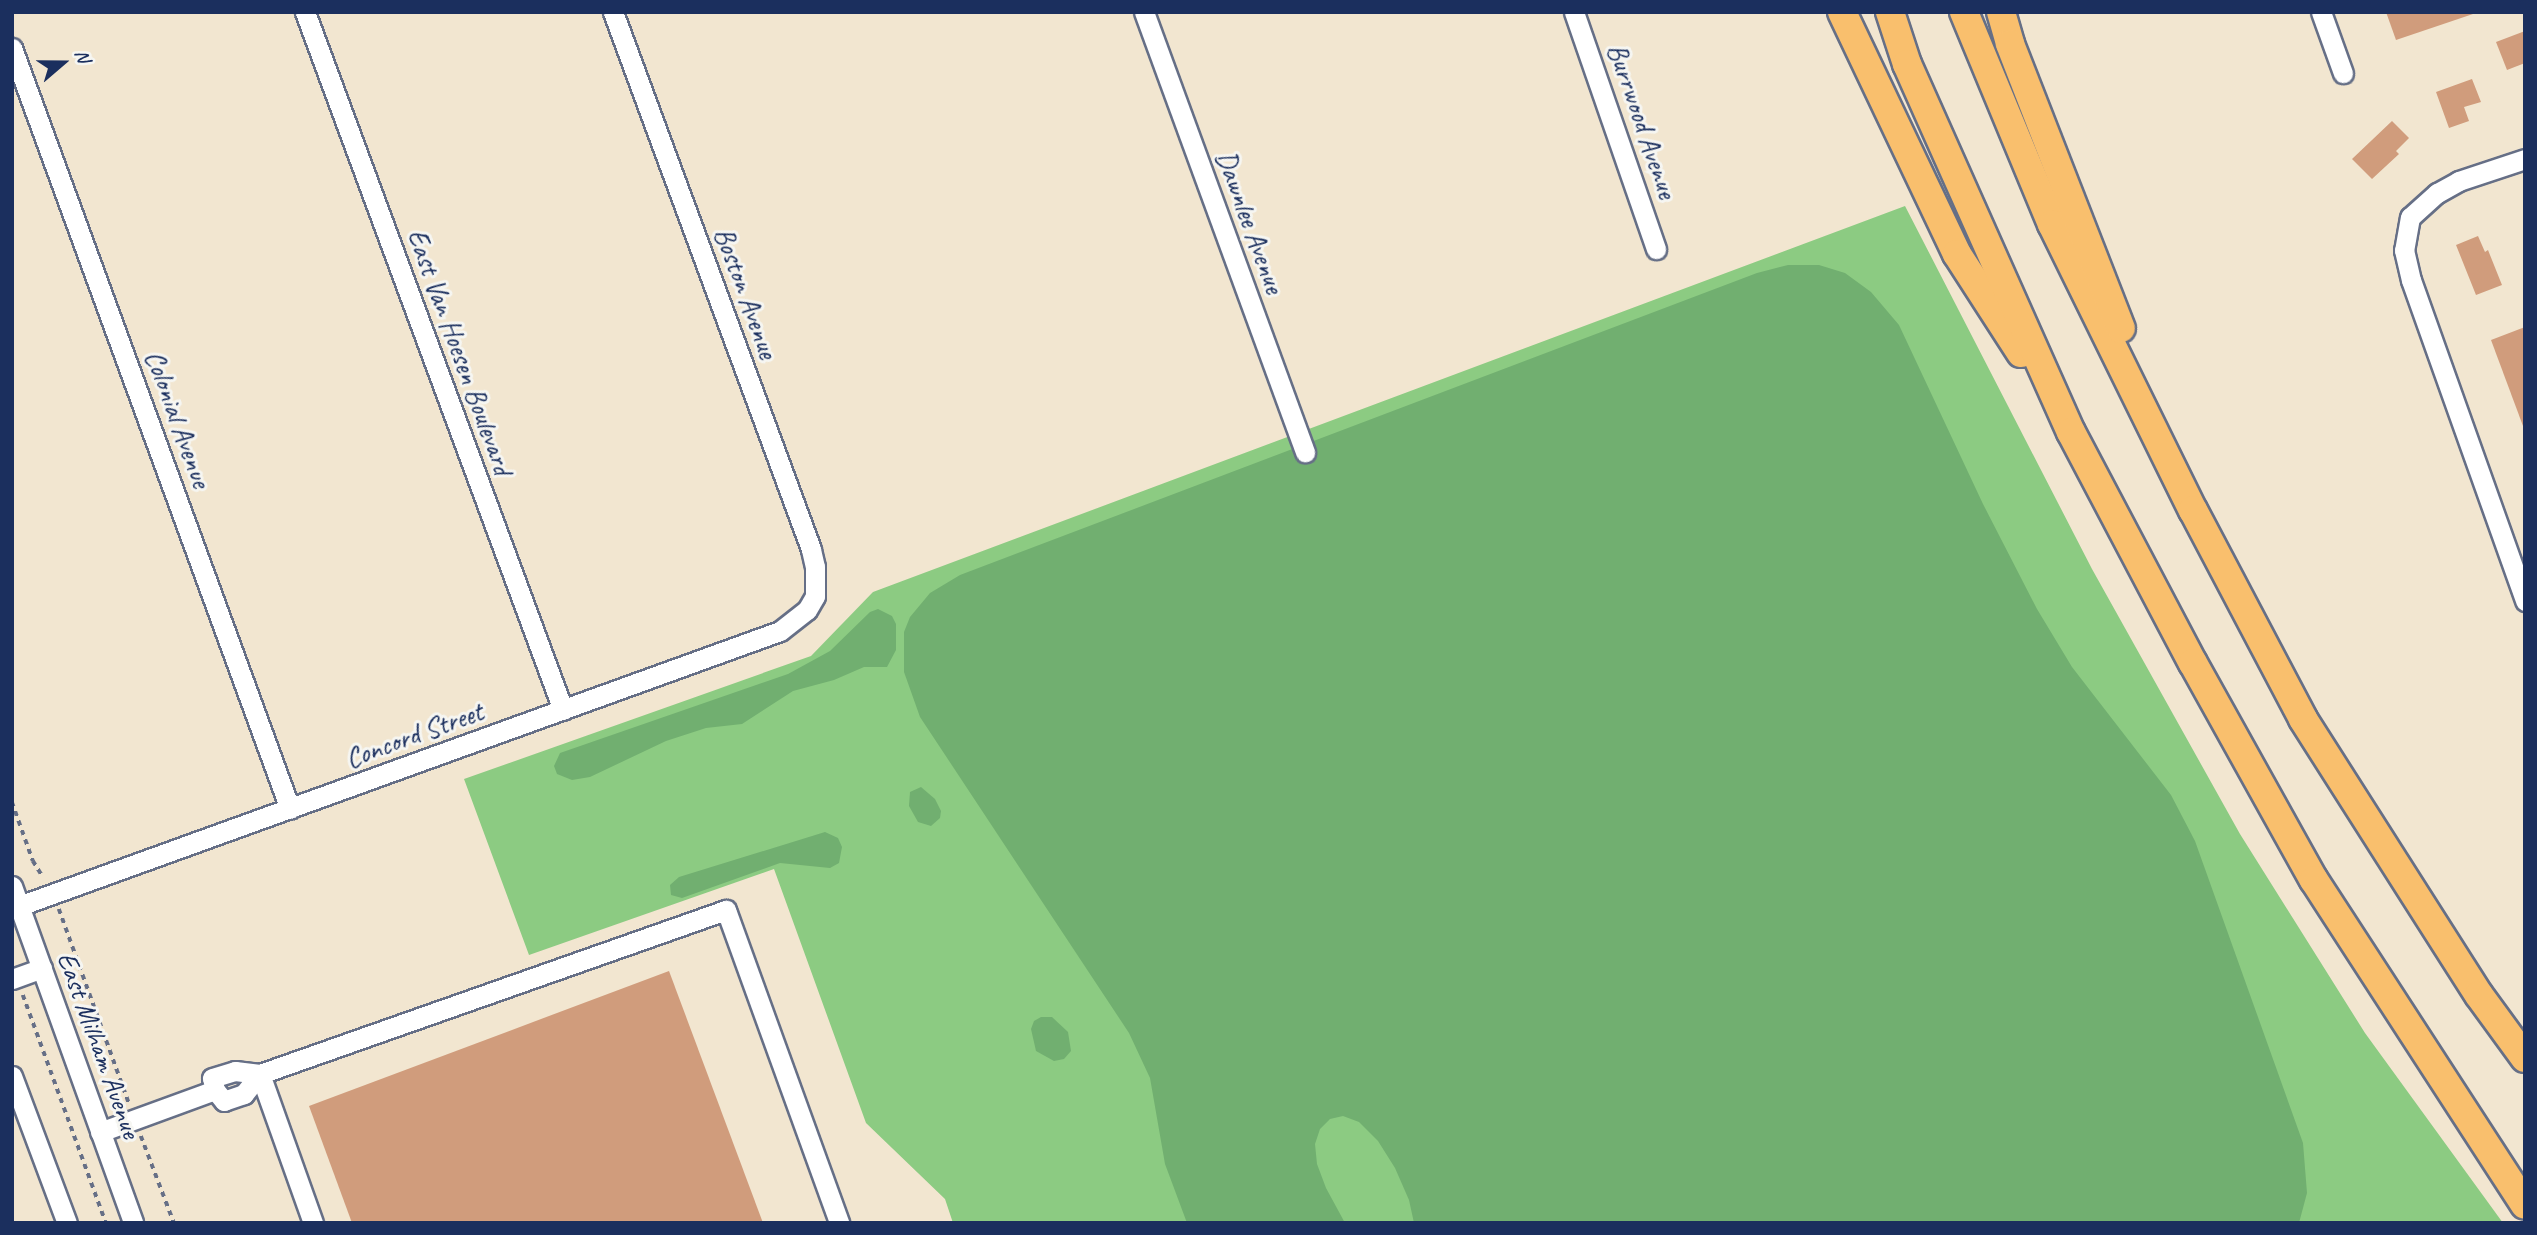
<!DOCTYPE html>
<style>
body{margin:0}
#map{position:relative;width:2537px;height:1235px;overflow:hidden;background:#f2e6d0;font-family:Caveat,sans-serif}
div>[style]{position:absolute}
[style*='--x']{left:calc(var(--x)*1px);top:calc(var(--y)*1px);width:calc(var(--w)*1px);rotate:calc(var(--a)*1deg)}
.green>*{inset:0;background:#8ccb82}
.forest>*{inset:0;background:#71af70}
.building>*{inset:0;background:#d09c7c}
.path>*{height:3.5px;margin-top:-1.75px;transform-origin:0;background:repeating-linear-gradient(90deg,#666f86 0 5px,transparent 0 10px)}
.roads{filter:drop-shadow(2px 0 #666f86) drop-shadow(-2px 0 #666f86) drop-shadow(0 2px #666f86) drop-shadow(0 -2px #666f86)}
.minor>*{height:19px;margin:-9.5px;padding:0 9.5px;transform-origin:9.5px;border-radius:9.5px;background:#fff}
.highway>*{height:28px;margin:-14px;padding:0 14px;transform-origin:14px;border-radius:14px;background:#f9bf6d}
span{translate:-50% -50%;white-space:nowrap;text-align:center;line-height:1.15;-webkit-text-stroke:6px #f6f6f2;paint-order:stroke}
.street-label{font-size:28px;color:#1b2f5e}
.frame{position:absolute;inset:0;border:14px solid #1b2f5e;pointer-events:none}
.north{position:absolute;left:28px;top:28px;width:70px;height:70px;-webkit-text-stroke:5px #f6f6f2;paint-order:stroke;rotate:70deg;font-size:19px;font-weight:700;line-height:28px;text-align:center;color:#1b2f5e}
.north::after{content:'';display:block;margin:auto;width:24px;height:32px;background:#1b2f5e;clip-path:polygon(50% 0,100% 100%,50% 72%,0 100%)}
</style>
<div id="map">
<div class="green">
<div style="clip-path:polygon(1905px 206px,2092px 569px,2240px 834px,2365px 1033px,2503px 1223px,953px 1223px,945px 1199px,866px 1123px,774px 869px,529px 955px,464px 779px,811px 656px,873px 592px)"></div>
</div>
<div class="forest">
<div style="clip-path:polygon(1788px 265px,1819px 265px,1845px 273px,1871px 292px,1899px 325px,1983px 504px,2037px 609px,2072px 667px,2171px 795px,2195px 841px,2303px 1143px,2307px 1193px,2299px 1223px,1414px 1223px,1409px 1200px,1395px 1168px,1378px 1141px,1359px 1122px,1343px 1116px,1330px 1119px,1320px 1129px,1315px 1144px,1317px 1164px,1326px 1188px,1345px 1223px,1187px 1223px,1165px 1164px,1150px 1078px,1129px 1033px,920px 717px,904px 672px,904px 632px,910px 617px,930px 593px,960px 575px,1757px 273px)"></div>
<div style="clip-path:polygon(878px 609px,892px 616px,896px 624px,896px 650px,887px 667px,864px 667px,834px 680px,793px 691px,742px 724px,706px 728px,666px 741px,590px 777px,572px 780px,557px 774px,554px 766px,560px 753px,788px 674px,830px 651px,870px 612px)"></div>
<div style="clip-path:polygon(921px 787px,935px 799px,941px 811px,940px 818px,931px 826px,918px 822px,909px 806px,910px 792px)"></div>
<div style="clip-path:polygon(825px 832px,838px 838px,842px 847px,839px 863px,830px 868px,780px 863px,682px 898px,671px 895px,670px 885px,679px 877px)"></div>
<div style="clip-path:polygon(1041px 1017px,1052px 1017px,1068px 1032px,1071px 1051px,1064px 1059px,1054px 1061px,1036px 1051px,1031px 1029px,1034px 1021px)"></div>
</div>
<div class="building">
<div style="clip-path:polygon(2386px 12px,2473px 12px,2473px 14px,2396px 40px)"></div>
<div style="clip-path:polygon(2525px 31px,2525px 63px,2507px 70px,2496px 42px)"></div>
<div style="clip-path:polygon(2472px 79px,2481px 102px,2464px 107px,2469px 121px,2449px 128px,2436px 92px)"></div>
<div style="clip-path:polygon(2392px 121px,2409px 138px,2396px 151px,2399px 154px,2372px 179px,2352px 159px)"></div>
<div style="clip-path:polygon(2478px 236px,2485px 252px,2488px 250px,2502px 285px,2476px 295px,2456px 245px)"></div>
<div style="clip-path:polygon(2525px 327px,2525px 425px,2523px 426px,2491px 340px)"></div>
<div style="clip-path:polygon(669px 971px,763px 1223px,352px 1223px,309px 1106px)"></div>
</div>
<div class="path">
<div style="--x:12;--y:802;--w:63;--a:70.4"></div>
<div style="--x:33;--y:861;--w:19;--a:58"></div>
<div style="--x:59;--y:909;--w:206;--a:70.2"></div>
<div style="--x:23;--y:995;--w:243;--a:70"></div>
<div style="--x:141;--y:1136;--w:93;--a:69.2"></div>
</div>
<div class="roads">
<div class="minor">
<div style="--x:305;--y:12;--w:744;--a:69.71"></div>
<div style="--x:1144;--y:12;--w:469;--a:69.9"></div>
<div style="--x:1574;--y:12;--w:251;--a:70.9"></div>
<div style="--x:2321;--y:12;--w:65;--a:70.2"></div>
<div style="--x:12;--y:48;--w:810;--a:69.93"></div>
<div style="--x:2525;--y:159;--w:70;--a:161.6"></div>
<div style="--x:2459;--y:181;--w:25;--a:151"></div>
<div style="--x:2437;--y:193;--w:36;--a:138"></div>
<div style="--x:2410;--y:217;--w:34;--a:100"></div>
<div style="--x:2404;--y:250;--w:31;--a:77"></div>
<div style="--x:2411;--y:280;--w:341;--a:70.4"></div>
<div style="--x:12;--y:886;--w:358;--a:70.2"></div>
<div style="--x:19;--y:906;--w:809;--a:-19.87"></div>
<div style="--x:780;--y:631;--w:34;--a:-38"></div>
<div style="--x:807;--y:610;--w:16;--a:-60"></div>
<div style="--x:815;--y:596;--w:29;--a:-90"></div>
<div style="--x:815;--y:567;--w:18;--a:-103"></div>
<div style="--x:811;--y:549;--w:572;--a:-110.24"></div>
<div style="--x:12;--y:979;--w:32;--a:-20"></div>
<div style="--x:260;--y:1074;--w:26;--a:129"></div>
<div style="--x:244;--y:1094;--w:21;--a:161"></div>
<div style="--x:224;--y:1101;--w:14;--a:-129"></div>
<div style="--x:215;--y:1090;--w:12;--a:-104"></div>
<div style="--x:212;--y:1078;--w:24;--a:-17"></div>
<div style="--x:235;--y:1071;--w:25;--a:7"></div>
<div style="--x:260;--y:1074;--w:494;--a:-19.4"></div>
<div style="--x:726;--y:910;--w:333;--a:70.1"></div>
<div style="--x:260;--y:1074;--w:158;--a:70.4"></div>
<div style="--x:12;--y:1076;--w:157;--a:69.5"></div>
<div style="--x:100;--y:1132;--w:122;--a:-20.1"></div>
</div>
<div class="highway">
<div style="--x:1842;--y:12;--w:268;--a:64.6"></div>
<div style="--x:1957;--y:254;--w:118;--a:57.1"></div>
<div style="--x:1890;--y:12;--w:55;--a:71.9"></div>
<div style="--x:1907;--y:64;--w:403;--a:66"></div>
<div style="--x:2071;--y:432;--w:261;--a:62.2"></div>
<div style="--x:2193;--y:663;--w:248;--a:60.9"></div>
<div style="--x:2314;--y:880;--w:387;--a:57"></div>
<div style="--x:1964;--y:12;--w:230;--a:67.5"></div>
<div style="--x:2052;--y:224;--w:319;--a:63.8"></div>
<div style="--x:2193;--y:510;--w:236;--a:62.2"></div>
<div style="--x:2303;--y:719;--w:327;--a:57.5"></div>
<div style="--x:2479;--y:995;--w:78;--a:53.9"></div>
<div style="--x:2001;--y:12;--w:33;--a:74"></div>
<div style="--x:2010;--y:44;--w:305;--a:68.7"></div>
</div>
</div>
<div class="street-label">
<span style="left:1642px;top:121px;rotate:71deg">Burrwood Avenue</span>
<span style="left:1250px;top:222px;rotate:70deg">Dawnlee Avenue</span>
<span style="left:746px;top:293px;rotate:70deg">Boston Avenue</span>
<span style="left:460px;top:352px;rotate:70deg">East Van Hoesen Boulevard</span>
<span style="left:178px;top:419px;rotate:70deg">Colonial Avenue</span>
<span style="left:414px;top:735px;rotate:-20deg">Concord Street</span>
<span style="left:99px;top:1045px;rotate:70deg">East Milham Avenue</span>
</div>
<div class="frame"></div>
<div class="north">N</div>
</div>
